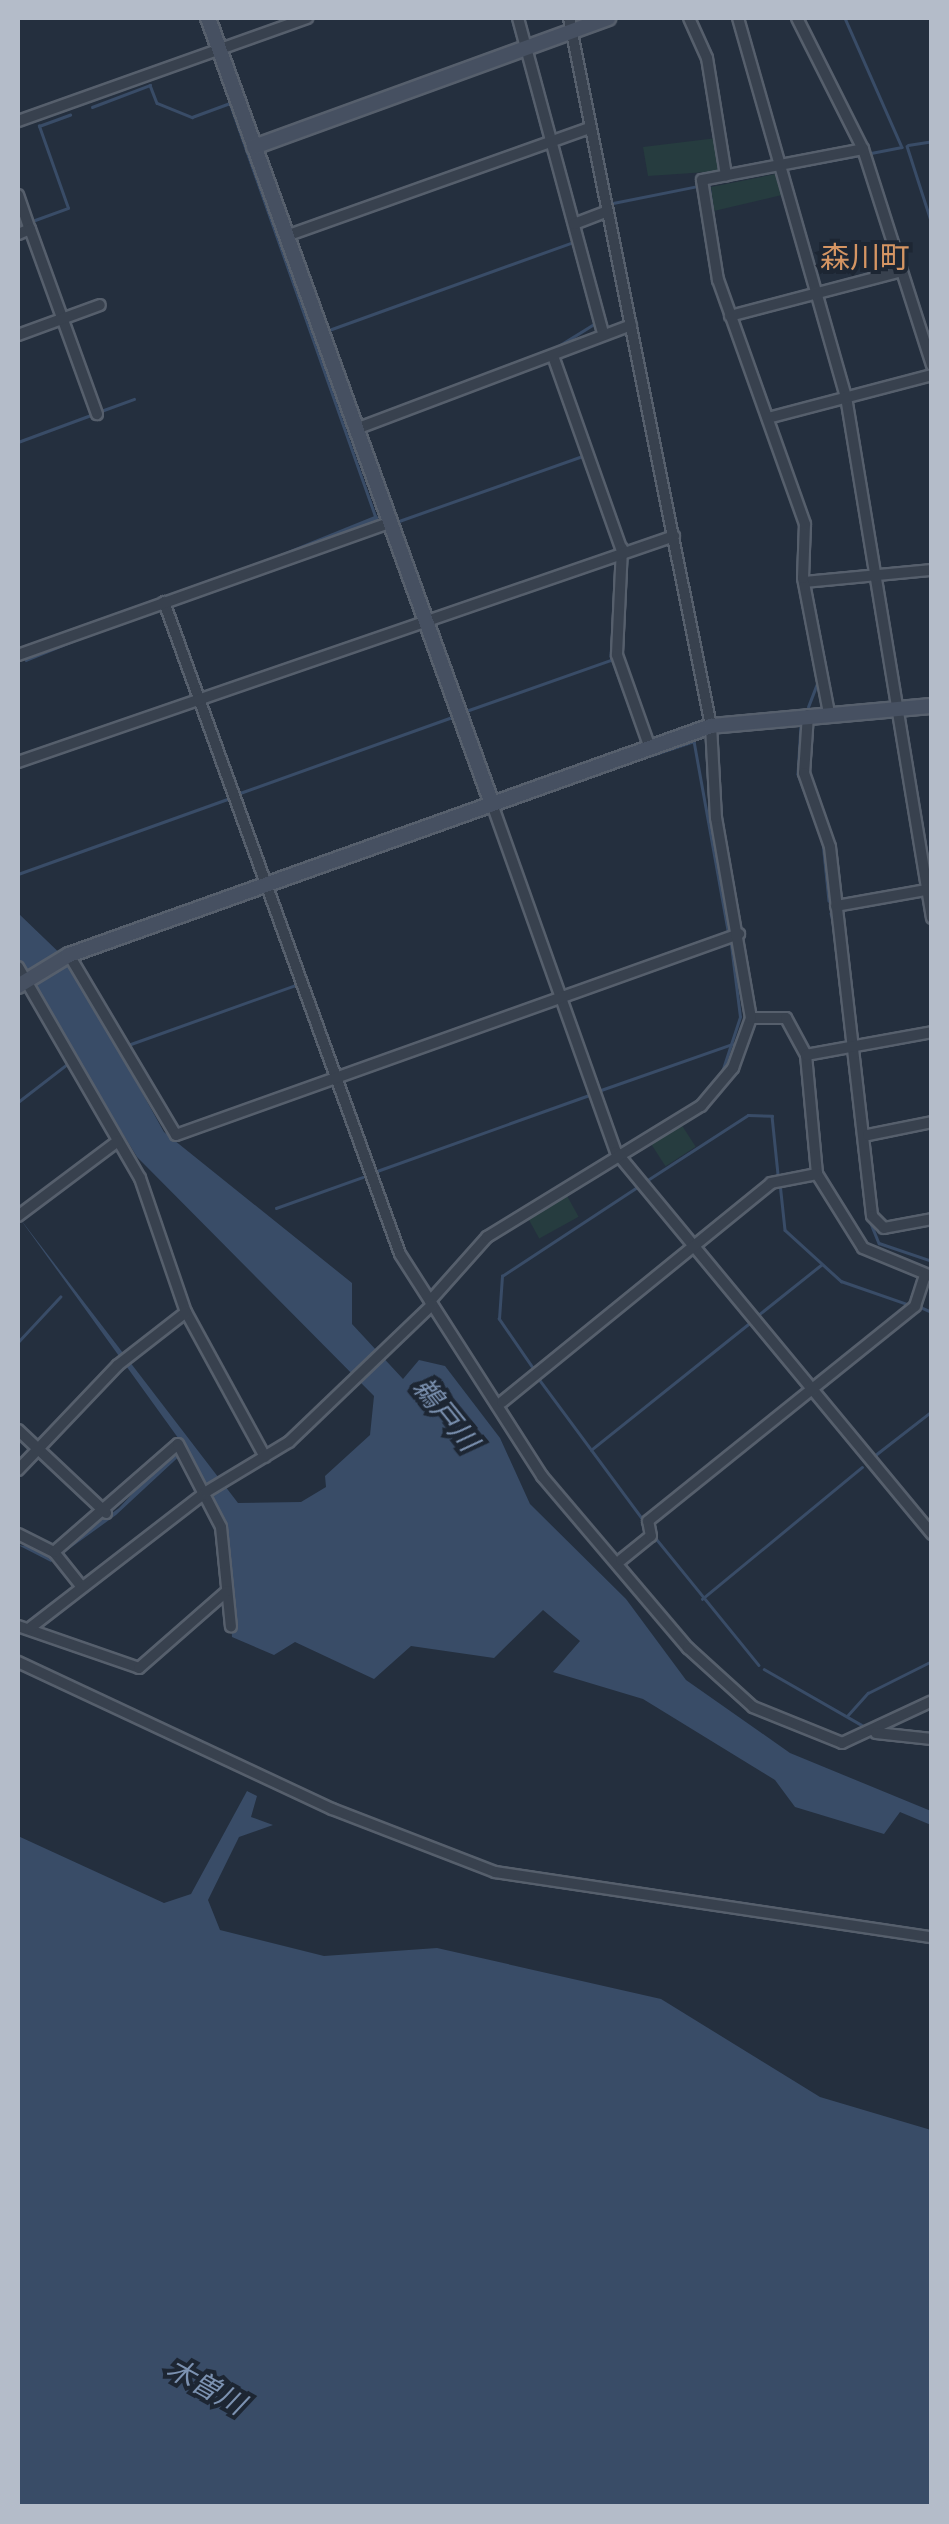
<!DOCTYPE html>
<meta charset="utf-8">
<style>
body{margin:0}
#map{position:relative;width:949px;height:2524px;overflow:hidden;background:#242f3e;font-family:"Titillium Web","Noto Sans JP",sans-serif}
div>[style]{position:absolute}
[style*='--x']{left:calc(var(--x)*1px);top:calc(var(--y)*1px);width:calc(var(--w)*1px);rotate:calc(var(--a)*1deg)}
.green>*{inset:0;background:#263c3f;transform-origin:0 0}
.water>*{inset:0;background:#394c67;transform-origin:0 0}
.stream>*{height:2.5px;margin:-1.25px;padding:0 1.25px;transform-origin:1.25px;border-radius:1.25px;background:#394c67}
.roads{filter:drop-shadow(2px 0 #565f6c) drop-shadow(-2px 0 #565f6c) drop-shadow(0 2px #565f6c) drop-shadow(0 -2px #565f6c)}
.street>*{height:10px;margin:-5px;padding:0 5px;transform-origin:5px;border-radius:5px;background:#38414e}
.secondary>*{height:14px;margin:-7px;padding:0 7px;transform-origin:7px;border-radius:7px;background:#465061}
span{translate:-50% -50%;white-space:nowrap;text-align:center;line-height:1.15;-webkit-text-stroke:8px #1d2633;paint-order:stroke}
.water-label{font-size:28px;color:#7c92b1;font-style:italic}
.quarter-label{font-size:30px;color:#d59563}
.frame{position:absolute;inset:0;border:20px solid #b4bcc9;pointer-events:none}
</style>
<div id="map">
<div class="green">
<div style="clip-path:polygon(717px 138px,722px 171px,648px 176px,643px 147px)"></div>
<div style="clip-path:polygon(776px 174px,782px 195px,714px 211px,711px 187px)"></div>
<div style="left:681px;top:1124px;width:27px;height:36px;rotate:57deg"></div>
<div style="left:566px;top:1194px;width:26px;height:45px;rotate:61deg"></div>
</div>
<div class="water">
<div style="left:377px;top:515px;width:5px;height:381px;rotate:68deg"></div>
<div style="clip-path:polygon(18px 913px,70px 963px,164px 1132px,352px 1283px,352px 1324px,403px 1379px,419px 1360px,445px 1366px,500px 1438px,530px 1504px,626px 1599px,686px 1680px,790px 1753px,931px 1811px,931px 1825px,900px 1812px,884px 1834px,795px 1807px,775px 1780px,643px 1699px,553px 1672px,580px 1641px,543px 1610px,494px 1658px,411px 1646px,374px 1679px,295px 1642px,274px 1655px,232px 1637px,225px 1521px,186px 1450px,116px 1515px,51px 1562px,18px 1545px,60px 1551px,119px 1508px,181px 1442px,18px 1216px,238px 1503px,301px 1502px,326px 1487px,325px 1476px,370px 1435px,374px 1396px,137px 1157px,18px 962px)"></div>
<div style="clip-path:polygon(247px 1791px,257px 1796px,251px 1817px,273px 1825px,239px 1837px,208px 1900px,220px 1930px,324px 1956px,437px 1948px,661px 1999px,820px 2097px,931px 2130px,931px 2506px,18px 2506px,18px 1836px,164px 1903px,191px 1894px)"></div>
</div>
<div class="stream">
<div style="--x:512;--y:18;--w:19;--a:74"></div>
<div style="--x:695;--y:18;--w:35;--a:65"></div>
<div style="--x:710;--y:50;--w:121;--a:80.5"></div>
<div style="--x:845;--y:18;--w:141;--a:66.2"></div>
<div style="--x:524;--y:59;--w:84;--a:75.5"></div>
<div style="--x:92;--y:107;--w:62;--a:-20.8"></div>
<div style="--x:150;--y:85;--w:19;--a:69"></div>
<div style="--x:157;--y:103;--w:38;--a:22"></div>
<div style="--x:192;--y:117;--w:40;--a:-20.2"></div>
<div style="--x:230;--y:103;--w:439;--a:70.6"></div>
<div style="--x:908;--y:145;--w:24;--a:-9"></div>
<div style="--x:907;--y:146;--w:82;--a:72.2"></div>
<div style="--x:548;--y:149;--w:181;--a:75"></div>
<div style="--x:595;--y:324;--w:49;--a:148.2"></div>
<div style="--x:871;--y:153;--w:31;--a:-11"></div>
<div style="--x:789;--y:168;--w:72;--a:-10.4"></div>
<div style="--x:709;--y:185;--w:37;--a:82"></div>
<div style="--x:613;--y:203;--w:87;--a:-11.3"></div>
<div style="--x:35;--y:220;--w:35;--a:-20"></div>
<div style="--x:68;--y:208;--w:87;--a:-109.5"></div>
<div style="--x:39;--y:126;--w:33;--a:-20"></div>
<div style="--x:18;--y:227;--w:4;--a:-34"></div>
<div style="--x:739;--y:323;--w:94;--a:70"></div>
<div style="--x:329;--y:330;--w:259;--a:-19.8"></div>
<div style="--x:101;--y:411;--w:35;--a:-20"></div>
<div style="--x:575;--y:433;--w:15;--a:70"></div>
<div style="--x:18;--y:442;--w:78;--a:-20.3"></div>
<div style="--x:399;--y:521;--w:195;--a:-19.5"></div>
<div style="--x:583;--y:456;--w:23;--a:70"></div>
<div style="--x:808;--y:577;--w:51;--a:-88.9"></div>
<div style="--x:813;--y:601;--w:63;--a:79"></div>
<div style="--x:614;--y:614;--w:42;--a:94.1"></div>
<div style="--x:611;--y:656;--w:90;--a:70"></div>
<div style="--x:808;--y:707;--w:26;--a:-69"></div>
<div style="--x:466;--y:711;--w:154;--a:-19.4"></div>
<div style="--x:801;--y:725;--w:49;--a:93.5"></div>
<div style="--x:798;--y:774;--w:54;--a:69.6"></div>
<div style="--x:649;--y:756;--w:47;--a:-18.4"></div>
<div style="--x:694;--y:741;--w:192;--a:79.8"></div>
<div style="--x:240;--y:793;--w:222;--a:-19.7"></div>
<div style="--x:823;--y:842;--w:59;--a:84.2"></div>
<div style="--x:18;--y:874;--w:222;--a:-19.7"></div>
<div style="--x:831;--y:913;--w:13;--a:77"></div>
<div style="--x:128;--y:1045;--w:178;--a:-19.7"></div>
<div style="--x:721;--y:1075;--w:61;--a:-71.9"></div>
<div style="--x:740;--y:1017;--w:73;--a:-97.1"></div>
<div style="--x:601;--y:1090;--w:139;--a:-19.3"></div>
<div style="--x:18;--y:1102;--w:61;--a:-37.6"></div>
<div style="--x:377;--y:1171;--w:225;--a:-19.7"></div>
<div style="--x:646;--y:1181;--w:121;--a:-32.9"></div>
<div style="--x:748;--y:1115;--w:24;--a:2"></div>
<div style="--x:772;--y:1116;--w:58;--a:84.1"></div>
<div style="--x:780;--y:1183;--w:47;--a:83.9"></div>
<div style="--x:785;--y:1230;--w:76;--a:42.3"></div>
<div style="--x:841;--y:1281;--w:73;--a:19.2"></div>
<div style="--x:276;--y:1208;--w:92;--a:-19.6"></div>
<div style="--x:870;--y:1221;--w:24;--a:68"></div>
<div style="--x:879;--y:1243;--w:56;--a:18.8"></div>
<div style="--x:431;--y:1290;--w:77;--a:-46.6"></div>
<div style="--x:920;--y:1307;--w:13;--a:23"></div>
<div style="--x:757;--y:1316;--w:82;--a:-38.6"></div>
<div style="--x:18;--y:1342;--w:62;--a:-47"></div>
<div style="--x:534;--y:1370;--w:62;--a:-124.5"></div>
<div style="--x:499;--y:1319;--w:43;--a:-86"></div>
<div style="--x:502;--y:1276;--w:160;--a:-33.3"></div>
<div style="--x:539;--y:1379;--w:178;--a:53.5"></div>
<div style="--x:591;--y:1450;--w:201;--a:-38.7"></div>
<div style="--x:874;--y:1456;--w:73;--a:-37.8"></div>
<div style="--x:654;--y:1536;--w:166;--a:50.9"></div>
<div style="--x:702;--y:1599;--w:207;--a:-39.5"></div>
<div style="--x:764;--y:1669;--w:119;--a:29.8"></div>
<div style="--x:847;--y:1716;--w:31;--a:-48"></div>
<div style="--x:868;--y:1693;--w:72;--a:-26.6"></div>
</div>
<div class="roads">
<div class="street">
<div style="--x:518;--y:18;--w:323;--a:74.9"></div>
<div style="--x:689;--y:18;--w:44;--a:65.8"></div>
<div style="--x:707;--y:58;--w:119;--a:80.8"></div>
<div style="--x:738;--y:18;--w:394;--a:74.1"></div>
<div style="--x:846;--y:397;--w:528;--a:80.63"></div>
<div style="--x:797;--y:18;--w:147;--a:63.3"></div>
<div style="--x:863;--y:149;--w:227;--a:72.3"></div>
<div style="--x:18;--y:121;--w:307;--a:-19.6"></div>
<div style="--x:18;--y:195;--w:36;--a:71"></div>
<div style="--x:30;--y:229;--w:13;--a:157"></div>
<div style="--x:574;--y:224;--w:36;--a:-21"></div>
<div style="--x:30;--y:229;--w:197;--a:70.1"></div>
<div style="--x:286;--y:236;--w:323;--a:-19.6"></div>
<div style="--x:730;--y:316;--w:177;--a:-14.7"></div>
<div style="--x:18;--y:335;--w:87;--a:-20.1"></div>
<div style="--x:553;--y:356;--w:204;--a:70.5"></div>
<div style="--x:768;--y:418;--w:170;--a:-14.7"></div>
<div style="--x:356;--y:429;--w:294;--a:-20.7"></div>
<div style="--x:622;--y:548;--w:107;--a:92.7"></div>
<div style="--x:617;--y:655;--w:99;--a:70.5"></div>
<div style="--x:804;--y:582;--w:129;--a:-5.4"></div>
<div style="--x:164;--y:602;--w:693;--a:70.1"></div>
<div style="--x:400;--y:1254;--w:264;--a:57.4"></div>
<div style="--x:542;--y:1476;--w:226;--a:49.7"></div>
<div style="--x:688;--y:1648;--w:88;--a:42.2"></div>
<div style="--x:753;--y:1707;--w:96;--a:22"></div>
<div style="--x:842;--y:1743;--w:99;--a:-25"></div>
<div style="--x:18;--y:655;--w:393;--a:-19.6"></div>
<div style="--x:829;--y:713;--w:137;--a:-100.9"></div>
<div style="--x:803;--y:578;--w:54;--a:-87.9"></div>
<div style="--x:805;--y:524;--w:259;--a:-109.6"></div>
<div style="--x:718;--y:280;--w:101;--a:-99.1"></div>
<div style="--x:702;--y:180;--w:164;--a:-10.9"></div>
<div style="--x:808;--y:715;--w:58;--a:93.9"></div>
<div style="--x:804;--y:773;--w:78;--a:70.6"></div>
<div style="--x:830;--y:847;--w:371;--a:83.5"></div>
<div style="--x:872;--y:1216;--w:17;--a:45"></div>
<div style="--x:884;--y:1228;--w:49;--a:-10.6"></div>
<div style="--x:18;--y:762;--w:694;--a:-19.01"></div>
<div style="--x:492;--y:804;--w:369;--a:70.4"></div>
<div style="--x:616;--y:1152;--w:496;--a:50.4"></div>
<div style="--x:836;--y:906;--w:97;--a:-10.1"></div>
<div style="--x:69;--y:955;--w:209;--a:59.3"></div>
<div style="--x:176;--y:1135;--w:598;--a:-19.65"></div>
<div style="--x:18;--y:967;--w:244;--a:60"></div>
<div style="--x:140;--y:1178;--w:142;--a:71.1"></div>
<div style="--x:186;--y:1312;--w:165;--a:61.4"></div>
<div style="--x:751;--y:1018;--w:35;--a:0"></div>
<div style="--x:786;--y:1018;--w:42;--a:61.6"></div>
<div style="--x:806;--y:1055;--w:120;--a:84.7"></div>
<div style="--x:817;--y:1174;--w:87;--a:58.1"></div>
<div style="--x:863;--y:1248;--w:74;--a:22.4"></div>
<div style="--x:806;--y:1055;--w:128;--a:-10.3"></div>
<div style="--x:868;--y:1135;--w:65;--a:-11.5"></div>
<div style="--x:18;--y:1216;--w:125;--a:-36.9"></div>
<div style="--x:430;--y:1301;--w:86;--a:-48.3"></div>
<div style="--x:487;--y:1237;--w:251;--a:-31.5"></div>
<div style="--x:701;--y:1106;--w:50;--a:-49.9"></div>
<div style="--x:733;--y:1068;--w:53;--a:-70.2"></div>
<div style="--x:751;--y:1018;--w:203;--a:-99.9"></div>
<div style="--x:716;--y:818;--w:92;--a:-93.1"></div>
<div style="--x:711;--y:726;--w:722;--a:-101.34"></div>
<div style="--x:502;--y:1402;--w:347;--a:-39.1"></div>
<div style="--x:771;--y:1183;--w:47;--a:-11.1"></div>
<div style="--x:18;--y:1430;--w:121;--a:43.3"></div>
<div style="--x:18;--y:1470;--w:145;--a:-46.4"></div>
<div style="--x:118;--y:1365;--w:86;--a:-37.9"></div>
<div style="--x:18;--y:1534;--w:40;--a:26.6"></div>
<div style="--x:54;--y:1552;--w:43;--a:51.5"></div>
<div style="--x:54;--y:1552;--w:164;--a:-41.1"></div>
<div style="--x:178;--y:1444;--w:93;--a:62.6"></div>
<div style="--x:221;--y:1527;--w:100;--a:84.3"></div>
<div style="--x:621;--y:1560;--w:38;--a:-39"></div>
<div style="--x:651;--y:1536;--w:15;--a:-101"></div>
<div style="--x:648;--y:1521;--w:343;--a:-38.8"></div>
<div style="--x:915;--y:1306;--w:33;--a:-72"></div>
<div style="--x:18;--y:1626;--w:128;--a:19.1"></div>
<div style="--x:139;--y:1668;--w:117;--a:-41.2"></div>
<div style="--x:30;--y:1628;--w:222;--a:-37.7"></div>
<div style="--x:206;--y:1492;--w:97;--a:-31.1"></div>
<div style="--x:289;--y:1442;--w:198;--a:-43.8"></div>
<div style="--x:18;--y:1662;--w:347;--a:25.1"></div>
<div style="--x:332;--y:1809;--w:175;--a:21.1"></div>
<div style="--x:495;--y:1872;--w:442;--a:8.5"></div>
<div style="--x:876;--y:1733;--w:56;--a:6.1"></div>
</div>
<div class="secondary">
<div style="--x:208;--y:18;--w:836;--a:70.13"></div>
<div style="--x:254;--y:147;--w:377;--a:-20"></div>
<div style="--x:18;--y:986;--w:60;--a:-31.3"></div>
<div style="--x:69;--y:955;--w:682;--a:-19.63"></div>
<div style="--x:711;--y:726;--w:222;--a:-5.2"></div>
</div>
</div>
<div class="water-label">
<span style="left:446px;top:1414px;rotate:51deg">鵜戸川</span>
<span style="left:206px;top:2386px;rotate:29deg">木曽川</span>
</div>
<div class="quarter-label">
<span style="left:865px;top:257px">森川町</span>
</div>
<div class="frame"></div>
</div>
